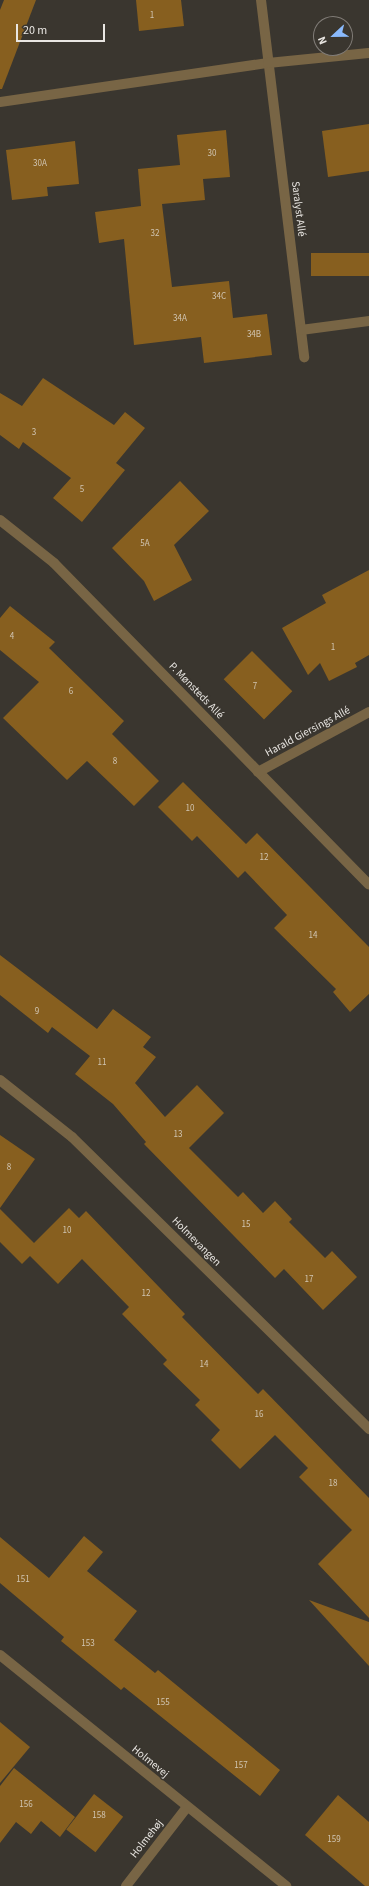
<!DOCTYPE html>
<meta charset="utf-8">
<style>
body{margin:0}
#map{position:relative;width:369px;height:1886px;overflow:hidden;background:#3a362f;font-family:"Source Sans 3",sans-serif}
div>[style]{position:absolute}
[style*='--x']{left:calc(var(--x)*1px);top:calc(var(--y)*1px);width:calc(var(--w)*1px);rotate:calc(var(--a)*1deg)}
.building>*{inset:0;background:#875f1f;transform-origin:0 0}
.minor>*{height:10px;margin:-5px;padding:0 5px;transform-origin:5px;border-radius:5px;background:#786545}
span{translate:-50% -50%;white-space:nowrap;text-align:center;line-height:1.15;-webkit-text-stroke:3px #3a362f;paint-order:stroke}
.number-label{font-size:9px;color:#d0c4b1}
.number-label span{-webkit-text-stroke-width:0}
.street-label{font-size:11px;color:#e9e6e2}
.north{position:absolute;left:313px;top:16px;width:40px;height:40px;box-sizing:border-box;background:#3a362f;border:1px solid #807c77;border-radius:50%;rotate:248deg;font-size:11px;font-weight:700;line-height:16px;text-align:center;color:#e9e6e2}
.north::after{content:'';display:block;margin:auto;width:14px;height:18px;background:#8abafc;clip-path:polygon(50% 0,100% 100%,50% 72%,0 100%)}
.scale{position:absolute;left:16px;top:24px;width:89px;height:18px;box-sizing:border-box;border:2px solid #e9e6e2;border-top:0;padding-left:5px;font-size:12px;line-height:14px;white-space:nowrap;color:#e9e6e2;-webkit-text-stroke:3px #3a362f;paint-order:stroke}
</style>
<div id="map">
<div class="building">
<div style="clip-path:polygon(4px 0,36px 0,2px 89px,0 89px,0 10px)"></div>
<div style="clip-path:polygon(136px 0,181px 0,184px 26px,139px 31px)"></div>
<div style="clip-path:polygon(369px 124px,369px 171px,328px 177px,322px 131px)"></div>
<div style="clip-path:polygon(226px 130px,230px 177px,203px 179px,205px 200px,162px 204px,172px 287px,229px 281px,233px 318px,267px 314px,272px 355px,204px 363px,201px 337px,134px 345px,124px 239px,99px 243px,95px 212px,141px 206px,138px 169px,180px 165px,177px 135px)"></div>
<div style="clip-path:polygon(75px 141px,79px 184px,47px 187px,48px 196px,12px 200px,6px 150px)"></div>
<div style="left:369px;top:253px;width:23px;height:58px;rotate:90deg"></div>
<div style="clip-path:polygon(43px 378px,114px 425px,125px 412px,145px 428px,116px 463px,125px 470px,82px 522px,53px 498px,71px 478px,23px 442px,19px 449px,0 435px,0 393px,22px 406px)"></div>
<div style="clip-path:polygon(180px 481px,209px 511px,174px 545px,192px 580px,154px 601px,144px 581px,112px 548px)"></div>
<div style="clip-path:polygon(369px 570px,369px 655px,355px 663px,357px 667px,329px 681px,320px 663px,308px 675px,282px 628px,326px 603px,322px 595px)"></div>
<div style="clip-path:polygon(10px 606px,55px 642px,49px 648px,124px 721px,112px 734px,159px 781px,134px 806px,87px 761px,67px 780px,3px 718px,39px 682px,0 650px,0 618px)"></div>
<div style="left:252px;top:651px;width:57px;height:40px;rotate:45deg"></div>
<div style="clip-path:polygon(183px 782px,246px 844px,257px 833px,369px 947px,369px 994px,350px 1012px,333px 992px,336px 989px,274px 928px,287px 915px,245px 871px,238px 878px,197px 836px,192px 841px,158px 807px)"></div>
<div style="clip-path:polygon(0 955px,97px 1029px,113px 1009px,151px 1037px,143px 1047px,156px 1057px,135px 1083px,165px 1117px,197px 1085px,224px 1113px,189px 1148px,238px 1197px,243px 1192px,263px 1213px,275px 1201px,292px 1219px,289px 1222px,325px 1258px,332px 1251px,357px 1277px,323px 1310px,284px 1269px,275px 1278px,144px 1144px,146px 1142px,113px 1104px,75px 1074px,90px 1056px,52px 1027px,48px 1033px,0 995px)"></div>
<div style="clip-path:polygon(0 1135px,35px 1159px,0 1208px)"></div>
<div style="clip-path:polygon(69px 1208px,79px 1218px,86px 1211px,185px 1314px,182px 1317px,258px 1394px,263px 1389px,369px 1498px,369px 1618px,318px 1564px,352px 1530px,299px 1477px,308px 1468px,275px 1435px,240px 1469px,211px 1440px,220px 1430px,195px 1405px,200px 1400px,163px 1364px,167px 1360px,122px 1314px,129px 1307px,82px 1259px,58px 1284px,30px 1256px,22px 1264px,0 1242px,0 1209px,34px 1243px)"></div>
<div style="clip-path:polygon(84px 1536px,103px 1552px,87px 1571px,137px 1611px,114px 1640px,155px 1673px,158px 1670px,280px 1770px,260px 1796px,124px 1687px,121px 1690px,61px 1641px,64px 1637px,0 1583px,0 1537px,49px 1578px)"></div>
<div style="clip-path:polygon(309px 1600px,369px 1622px,369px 1666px)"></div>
<div style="clip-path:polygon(0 1722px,30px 1747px,0 1783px)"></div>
<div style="clip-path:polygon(14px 1768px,75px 1817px,60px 1837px,41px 1821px,31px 1834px,16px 1822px,0 1843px,0 1786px)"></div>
<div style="left:94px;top:1794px;width:37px;height:45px;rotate:38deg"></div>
<div style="clip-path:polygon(338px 1795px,369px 1822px,369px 1886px,365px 1886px,305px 1835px)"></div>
</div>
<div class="minor">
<div style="--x:261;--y:0;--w:360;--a:83.1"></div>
<div style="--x:0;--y:102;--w:271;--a:-8.3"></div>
<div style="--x:268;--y:63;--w:101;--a:-5.7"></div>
<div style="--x:301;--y:330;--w:69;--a:-7.5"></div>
<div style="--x:0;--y:520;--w:69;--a:38.5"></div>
<div style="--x:54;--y:563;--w:450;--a:45.6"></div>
<div style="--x:258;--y:772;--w:126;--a:-28.4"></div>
<div style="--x:0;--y:1080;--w:92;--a:38.4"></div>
<div style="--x:72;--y:1137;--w:417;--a:44.5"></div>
<div style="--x:0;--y:1655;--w:368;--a:38.9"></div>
<div style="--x:126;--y:1886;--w:100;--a:-52.3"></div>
</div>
<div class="number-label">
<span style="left:152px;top:16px">1</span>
<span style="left:212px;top:154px">30</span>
<span style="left:40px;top:164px">30A</span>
<span style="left:155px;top:234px">32</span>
<span style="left:219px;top:297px">34C</span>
<span style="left:180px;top:319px">34A</span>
<span style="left:254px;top:335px">34B</span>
<span style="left:34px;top:433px">3</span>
<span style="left:82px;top:490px">5</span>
<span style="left:145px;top:544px">5A</span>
<span style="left:12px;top:637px">4</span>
<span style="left:333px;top:648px">1</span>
<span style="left:255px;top:687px">7</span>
<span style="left:71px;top:692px">6</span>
<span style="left:115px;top:762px">8</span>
<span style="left:190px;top:809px">10</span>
<span style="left:264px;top:858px">12</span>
<span style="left:313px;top:936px">14</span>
<span style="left:37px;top:1012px">9</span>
<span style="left:102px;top:1063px">11</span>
<span style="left:178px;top:1135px">13</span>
<span style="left:9px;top:1168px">8</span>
<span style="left:246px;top:1225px">15</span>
<span style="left:67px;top:1231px">10</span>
<span style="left:309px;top:1280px">17</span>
<span style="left:146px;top:1294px">12</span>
<span style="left:204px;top:1365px">14</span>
<span style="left:259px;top:1415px">16</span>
<span style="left:333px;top:1484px">18</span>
<span style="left:23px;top:1580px">151</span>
<span style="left:88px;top:1644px">153</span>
<span style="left:163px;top:1703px">155</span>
<span style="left:241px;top:1766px">157</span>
<span style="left:26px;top:1805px">156</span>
<span style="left:99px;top:1816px">158</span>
<span style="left:334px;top:1840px">159</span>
</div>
<div class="street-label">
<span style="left:298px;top:209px;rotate:83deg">Saralyst Allé</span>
<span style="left:196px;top:691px;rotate:46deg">P. Mønsteds Allé</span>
<span style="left:308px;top:732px;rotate:-28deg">Harald Giersings Allé</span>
<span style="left:196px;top:1242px;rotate:45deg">Holmevangen</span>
<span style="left:150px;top:1762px;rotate:39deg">Holmevej</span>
<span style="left:147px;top:1839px;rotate:-52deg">Holmehøj</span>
</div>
<div class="north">N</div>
<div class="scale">20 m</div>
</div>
